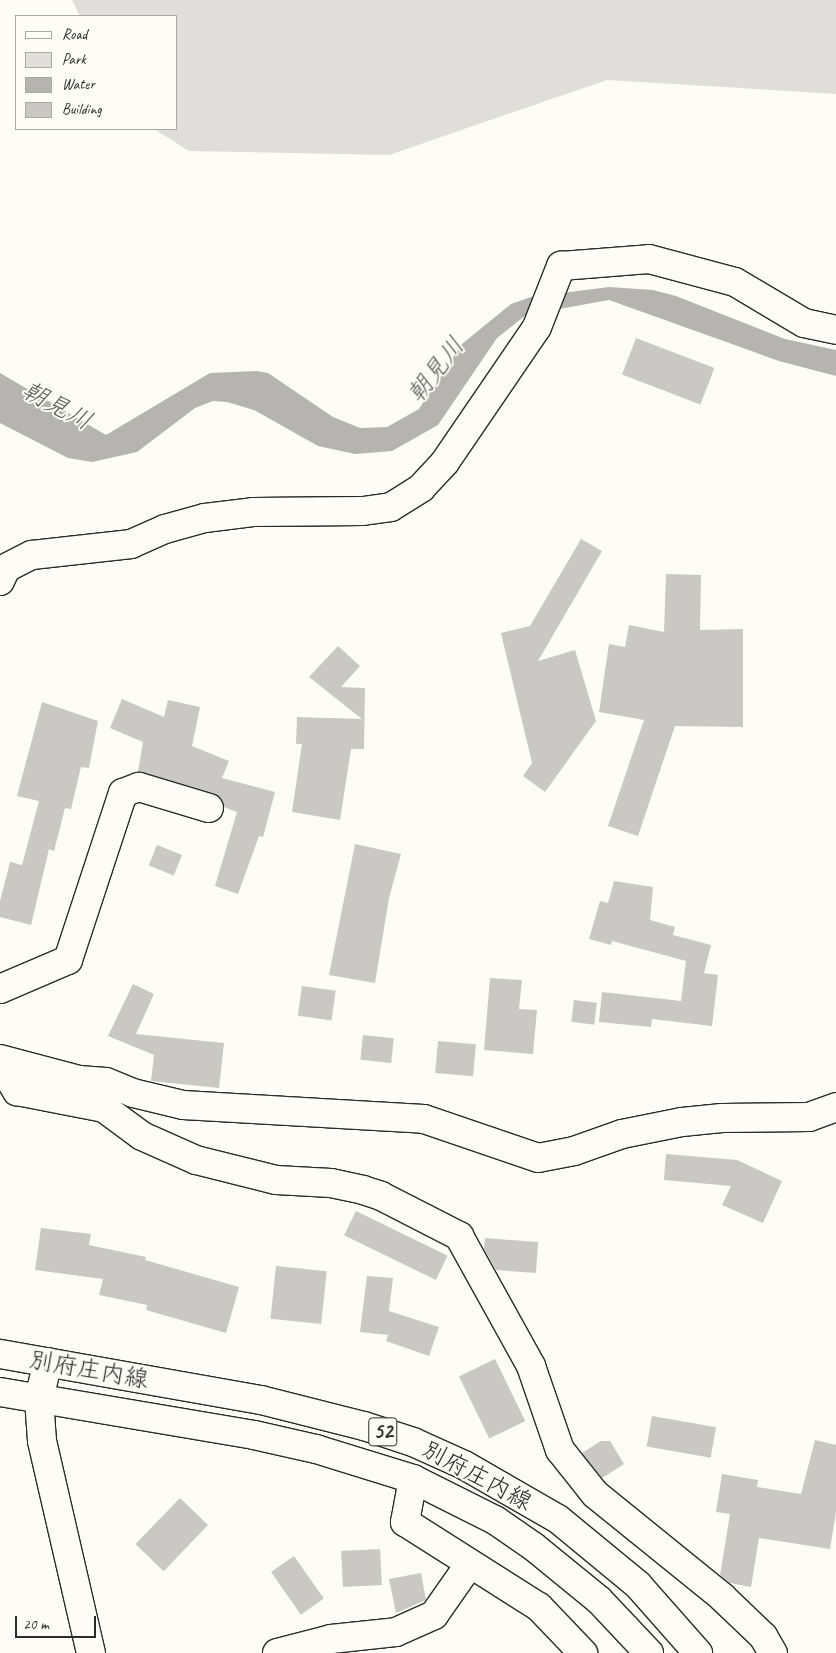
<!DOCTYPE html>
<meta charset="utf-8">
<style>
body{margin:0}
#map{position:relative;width:836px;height:1653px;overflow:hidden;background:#fdfcf7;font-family:Caveat,"Klee One",sans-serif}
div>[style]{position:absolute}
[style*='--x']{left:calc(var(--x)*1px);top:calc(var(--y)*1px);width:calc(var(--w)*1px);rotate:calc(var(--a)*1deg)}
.green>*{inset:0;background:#dfdeda}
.water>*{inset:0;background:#b5b4b1}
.building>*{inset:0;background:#c9c8c4;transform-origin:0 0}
.roads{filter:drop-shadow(1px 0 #2b2b2b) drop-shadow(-1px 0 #2b2b2b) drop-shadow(0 1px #2b2b2b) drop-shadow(0 -1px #2b2b2b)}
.street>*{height:28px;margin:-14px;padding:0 14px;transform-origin:14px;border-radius:14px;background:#fdfcf7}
.primary>*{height:28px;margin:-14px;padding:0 14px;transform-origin:14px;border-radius:14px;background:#fdfcf7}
span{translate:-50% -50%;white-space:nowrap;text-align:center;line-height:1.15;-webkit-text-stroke:4px #fdfcf7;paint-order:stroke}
.shield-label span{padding:1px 4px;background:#fdfcf7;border:1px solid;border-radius:4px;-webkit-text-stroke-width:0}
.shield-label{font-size:22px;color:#2b2b2b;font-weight:700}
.street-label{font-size:24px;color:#2b2b2b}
.water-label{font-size:25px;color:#5b5b5a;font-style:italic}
.legend{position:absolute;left:15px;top:15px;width:162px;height:115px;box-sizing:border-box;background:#fdfcf7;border:1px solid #a9a8a5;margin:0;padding:6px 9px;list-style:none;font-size:15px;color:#2b2b2b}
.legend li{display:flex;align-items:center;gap:10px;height:25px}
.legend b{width:25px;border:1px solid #a9a8a5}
.scale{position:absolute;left:15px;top:1616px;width:81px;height:22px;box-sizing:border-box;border:2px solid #2b2b2b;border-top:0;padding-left:6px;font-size:15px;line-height:18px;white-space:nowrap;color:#2b2b2b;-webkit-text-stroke:4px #fdfcf7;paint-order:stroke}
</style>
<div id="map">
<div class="green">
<div style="clip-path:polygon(72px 0,836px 0,836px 94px,607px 80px,389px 155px,189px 151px,154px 129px,176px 129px,176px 16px,80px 16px)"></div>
</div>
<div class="water">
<div style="clip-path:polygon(609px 287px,653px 290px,676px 296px,785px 339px,836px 350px,836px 376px,779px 361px,609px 300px,526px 315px,497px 338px,438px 425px,392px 451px,355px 454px,318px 446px,254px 410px,227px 402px,213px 401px,195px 408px,137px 452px,92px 462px,68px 458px,0 423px,0 373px,106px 435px,210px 373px,257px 371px,268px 373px,333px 417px,360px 428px,387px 427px,419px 409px,462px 344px,511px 304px,531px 297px)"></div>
</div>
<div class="building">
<div style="left:636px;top:338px;width:84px;height:39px;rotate:21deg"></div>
<div style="clip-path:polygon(581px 539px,602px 551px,538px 661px,575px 650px,596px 721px,545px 792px,523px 776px,532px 763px,501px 633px,530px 626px)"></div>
<div style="clip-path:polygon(666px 574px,701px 575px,700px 630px,743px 629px,743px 727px,675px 726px,638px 836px,608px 826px,644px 720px,599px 712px,609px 644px,625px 647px,629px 625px,664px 632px)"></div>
<div style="clip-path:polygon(338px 646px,360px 666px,341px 687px,365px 688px,364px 749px,351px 749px,340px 820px,292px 812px,302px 744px,296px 744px,297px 717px,362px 719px,309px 677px)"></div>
<div style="clip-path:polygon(122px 699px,164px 717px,168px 700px,200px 707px,192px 746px,229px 761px,222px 778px,275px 792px,263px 837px,259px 836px,238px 894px,215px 886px,237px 812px,224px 807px,221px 798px,213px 793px,138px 772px,143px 742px,110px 728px)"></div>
<div style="clip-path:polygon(42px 702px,98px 721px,89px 768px,81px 767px,71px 809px,65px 808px,54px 851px,49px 849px,31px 925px,0 917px,0 901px,10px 862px,22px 865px,39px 801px,17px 796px)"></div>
<div style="clip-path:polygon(355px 844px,401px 854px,389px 898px,375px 983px,329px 975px)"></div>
<div style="left:157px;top:845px;width:27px;height:22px;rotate:22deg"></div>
<div style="clip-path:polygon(614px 881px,653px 887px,650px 920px,675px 927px,673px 935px,711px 945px,704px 973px,718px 975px,712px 1026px,652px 1019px,651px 1027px,599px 1022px,602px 992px,681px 1001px,686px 961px,612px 941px,611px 945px,589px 939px,600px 901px,608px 903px)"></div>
<div style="clip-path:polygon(490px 978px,522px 980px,519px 1009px,537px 1010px,533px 1054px,484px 1050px)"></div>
<div style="clip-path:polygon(133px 984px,154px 994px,136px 1034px,224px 1043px,219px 1088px,151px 1081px,154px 1055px,108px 1036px)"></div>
<div style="left:302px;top:986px;width:34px;height:30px;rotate:8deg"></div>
<div style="left:574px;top:1000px;width:23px;height:22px;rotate:7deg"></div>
<div style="left:363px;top:1035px;width:31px;height:25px;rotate:6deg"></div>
<div style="left:438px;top:1041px;width:38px;height:32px;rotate:5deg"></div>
<div style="clip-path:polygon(666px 1154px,737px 1160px,782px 1181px,763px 1223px,722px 1205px,731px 1186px,664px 1180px)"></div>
<div style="left:356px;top:1211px;width:102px;height:27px;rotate:26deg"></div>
<div style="clip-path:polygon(41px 1228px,91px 1234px,89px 1245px,146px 1257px,145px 1260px,239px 1287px,226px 1333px,146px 1310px,147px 1305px,99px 1295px,103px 1279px,35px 1270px)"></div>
<div style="clip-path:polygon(485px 1238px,538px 1242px,536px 1273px,496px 1270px,484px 1249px)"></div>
<div style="left:276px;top:1266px;width:51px;height:53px;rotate:6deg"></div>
<div style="clip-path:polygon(367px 1276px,393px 1278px,389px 1311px,439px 1327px,429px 1356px,386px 1341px,388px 1335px,360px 1332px)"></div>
<div style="left:495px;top:1359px;width:69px;height:40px;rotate:64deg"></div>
<div style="left:652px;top:1416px;width:65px;height:31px;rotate:10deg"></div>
<div style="clip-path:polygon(815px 1440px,836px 1445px,836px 1512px,830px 1549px,759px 1538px,751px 1587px,730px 1583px,720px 1575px,730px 1514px,716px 1512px,722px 1474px,758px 1480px,757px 1487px,801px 1494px)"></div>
<div style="clip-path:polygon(601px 1441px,610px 1441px,624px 1464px,602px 1478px,582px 1453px)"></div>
<div style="left:180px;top:1498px;width:39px;height:64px;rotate:44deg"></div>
<div style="left:380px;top:1549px;width:36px;height:39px;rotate:87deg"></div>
<div style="left:294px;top:1556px;width:52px;height:28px;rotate:55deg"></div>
<div style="clip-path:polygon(421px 1573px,426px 1600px,396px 1613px,389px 1579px)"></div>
</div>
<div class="roads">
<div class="street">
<div style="--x:0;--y:581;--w:14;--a:-65"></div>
<div style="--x:6;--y:568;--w:29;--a:-27"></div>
<div style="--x:32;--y:555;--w:100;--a:-6.3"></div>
<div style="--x:131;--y:544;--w:37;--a:-24"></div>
<div style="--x:165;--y:529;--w:41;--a:-15.4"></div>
<div style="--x:205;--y:518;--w:48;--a:-7.1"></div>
<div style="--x:253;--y:512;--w:110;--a:-0.5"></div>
<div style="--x:363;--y:511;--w:28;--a:-8"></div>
<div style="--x:391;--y:507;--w:36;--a:-32"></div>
<div style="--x:421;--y:488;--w:35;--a:-47"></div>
<div style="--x:445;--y:462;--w:163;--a:-55.7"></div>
<div style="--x:537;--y:327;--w:66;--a:-68.5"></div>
<div style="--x:561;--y:266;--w:88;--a:-4.5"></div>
<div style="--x:649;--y:259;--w:89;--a:15"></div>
<div style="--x:735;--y:282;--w:80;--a:30.7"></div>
<div style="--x:804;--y:323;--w:33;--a:12"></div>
<div style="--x:0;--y:989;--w:74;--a:-23.1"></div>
<div style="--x:68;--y:960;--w:176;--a:-71.8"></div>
<div style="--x:123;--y:793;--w:17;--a:-21"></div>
<div style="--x:139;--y:787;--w:73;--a:16.7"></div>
<div style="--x:0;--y:1059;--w:82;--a:14.9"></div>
<div style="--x:79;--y:1080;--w:27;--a:4"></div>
<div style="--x:106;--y:1082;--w:29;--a:22"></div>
<div style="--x:133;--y:1093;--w:51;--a:13.5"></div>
<div style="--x:183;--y:1105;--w:241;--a:3.3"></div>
<div style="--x:424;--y:1119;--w:120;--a:18.9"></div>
<div style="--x:538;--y:1158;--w:37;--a:-11"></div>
<div style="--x:574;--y:1151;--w:51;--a:-19.5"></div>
<div style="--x:622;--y:1134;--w:61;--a:-11.3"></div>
<div style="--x:682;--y:1122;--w:40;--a:-5.7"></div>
<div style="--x:722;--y:1118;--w:87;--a:-0.7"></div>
<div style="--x:809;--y:1117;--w:29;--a:-20"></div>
<div style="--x:0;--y:1062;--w:34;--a:60"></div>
<div style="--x:17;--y:1091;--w:89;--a:11.1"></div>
<div style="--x:104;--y:1108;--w:47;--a:36.4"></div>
<div style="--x:142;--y:1136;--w:59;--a:24"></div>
<div style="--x:196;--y:1160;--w:82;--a:14"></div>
<div style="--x:276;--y:1180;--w:55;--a:3.1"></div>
<div style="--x:331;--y:1183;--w:33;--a:12"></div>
<div style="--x:363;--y:1190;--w:19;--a:18"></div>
<div style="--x:381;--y:1196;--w:88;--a:27.1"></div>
<div style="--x:459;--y:1236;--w:149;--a:61"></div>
<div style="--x:531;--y:1366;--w:89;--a:71"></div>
<div style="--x:560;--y:1450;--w:56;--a:51.5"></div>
<div style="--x:595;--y:1494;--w:164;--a:39"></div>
<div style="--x:722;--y:1597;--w:57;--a:43.6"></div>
<div style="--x:763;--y:1636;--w:20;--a:60"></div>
<div style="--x:48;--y:1362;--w:38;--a:104"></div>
<div style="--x:39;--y:1399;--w:42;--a:85.9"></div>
<div style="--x:42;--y:1441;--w:218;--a:77"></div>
<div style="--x:413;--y:1479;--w:44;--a:100.5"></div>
<div style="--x:405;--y:1522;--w:159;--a:32.4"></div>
<div style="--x:539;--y:1607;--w:64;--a:46.3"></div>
<div style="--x:277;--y:1653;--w:56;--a:-14.5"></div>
<div style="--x:331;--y:1639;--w:65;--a:-6.1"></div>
<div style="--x:396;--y:1632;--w:42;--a:-24.1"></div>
<div style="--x:434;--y:1615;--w:61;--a:-55"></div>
</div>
<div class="primary">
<div style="--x:0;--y:1354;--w:265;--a:10"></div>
<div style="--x:261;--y:1400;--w:106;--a:14.2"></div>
<div style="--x:364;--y:1426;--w:52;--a:18.1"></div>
<div style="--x:413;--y:1442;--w:56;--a:24.3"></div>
<div style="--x:464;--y:1465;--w:108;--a:29.9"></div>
<div style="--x:558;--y:1519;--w:104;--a:39.5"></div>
<div style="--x:638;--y:1585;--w:91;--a:48.6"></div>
<div style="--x:0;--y:1392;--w:258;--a:9.6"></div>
<div style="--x:254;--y:1435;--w:64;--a:12.7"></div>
<div style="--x:316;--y:1449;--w:102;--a:17.2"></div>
<div style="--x:413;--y:1479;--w:92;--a:26.6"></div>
<div style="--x:495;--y:1520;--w:47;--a:34.7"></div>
<div style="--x:534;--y:1547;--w:84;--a:39.2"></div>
<div style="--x:599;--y:1600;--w:73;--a:46.7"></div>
</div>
</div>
<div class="shield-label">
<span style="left:383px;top:1432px">52</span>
</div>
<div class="street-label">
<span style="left:89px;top:1370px;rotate:10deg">別府庄内線</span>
<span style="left:477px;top:1476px;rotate:28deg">別府庄内線</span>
</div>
<div class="water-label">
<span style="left:436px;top:370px;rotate:-52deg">朝見川</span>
<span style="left:57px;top:406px;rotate:28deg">朝見川</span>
</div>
<ul class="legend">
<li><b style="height:6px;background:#fdfcf7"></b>Road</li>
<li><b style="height:14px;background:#dfdeda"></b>Park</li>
<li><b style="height:14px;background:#b5b4b1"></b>Water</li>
<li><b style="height:14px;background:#c9c8c4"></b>Building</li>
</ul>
<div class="scale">20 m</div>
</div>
